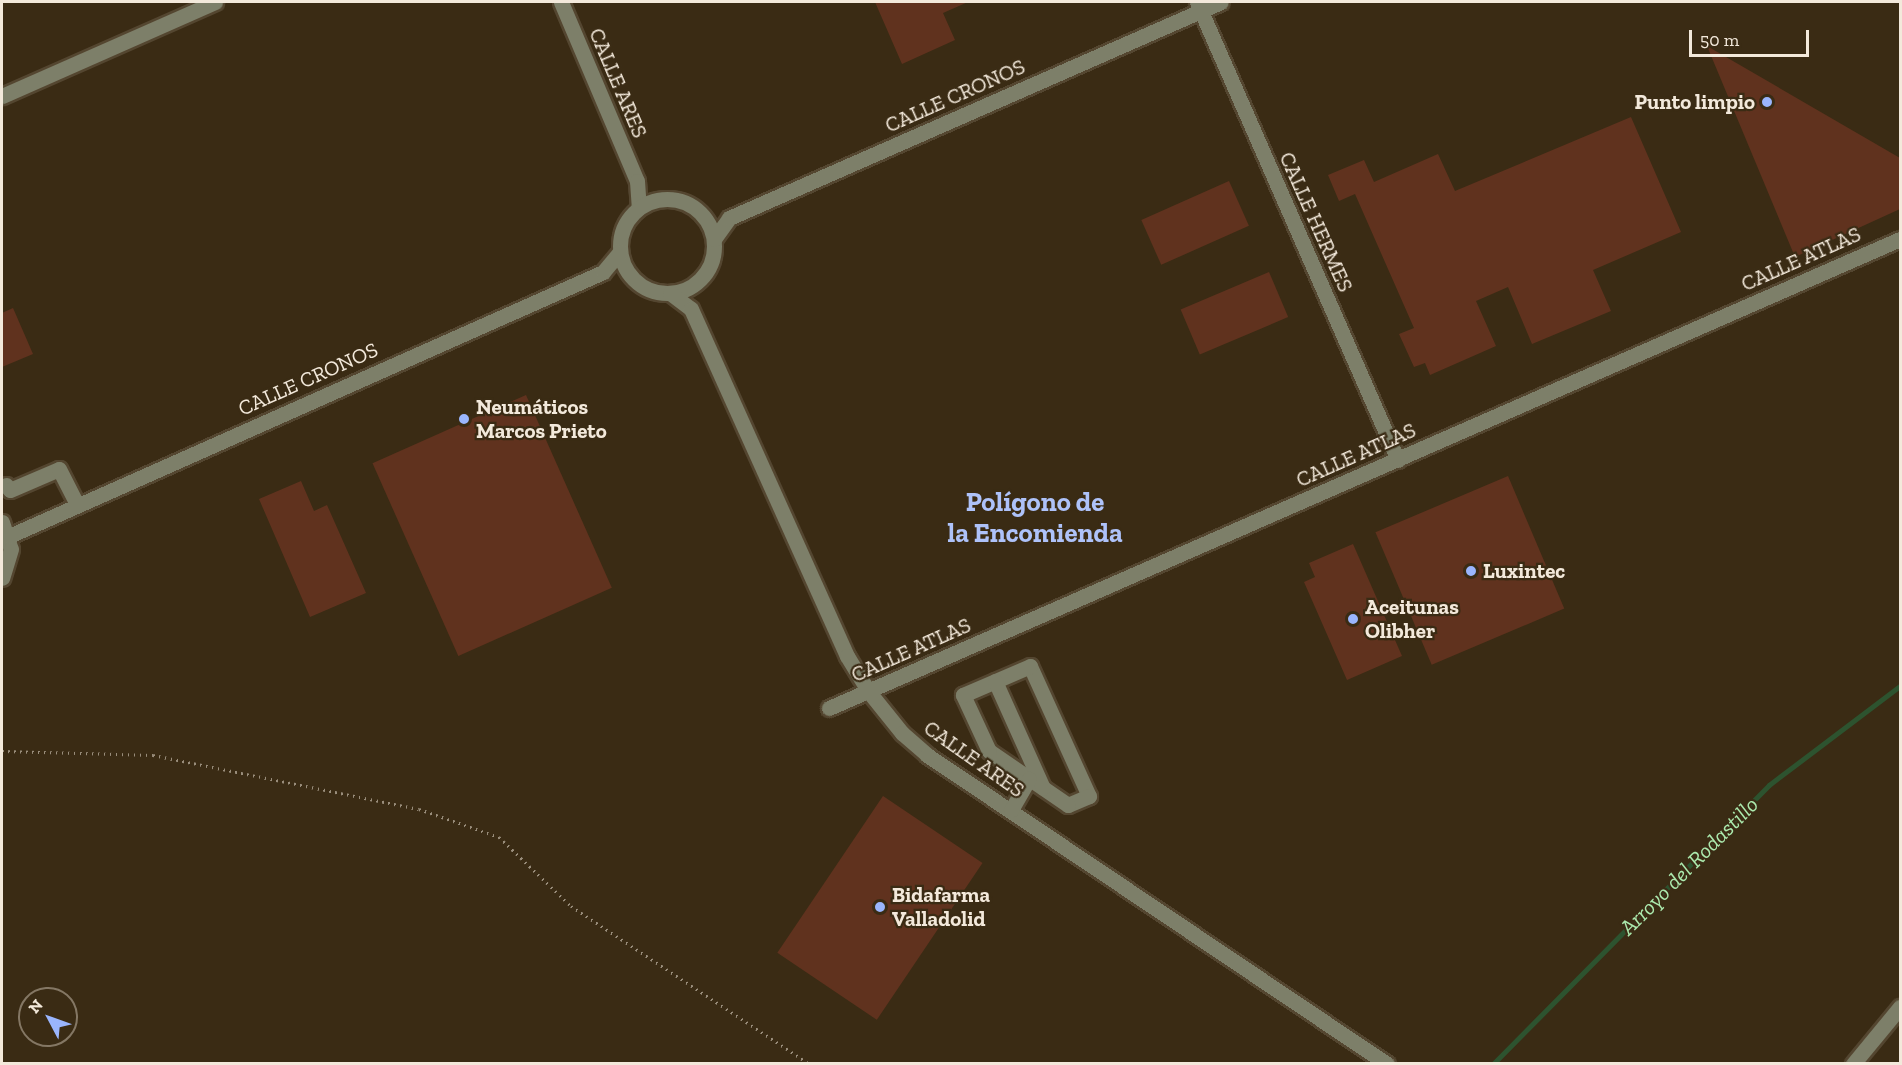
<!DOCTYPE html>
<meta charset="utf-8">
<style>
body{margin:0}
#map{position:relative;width:1902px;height:1065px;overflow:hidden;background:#3a2b14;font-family:"Zilla Slab",serif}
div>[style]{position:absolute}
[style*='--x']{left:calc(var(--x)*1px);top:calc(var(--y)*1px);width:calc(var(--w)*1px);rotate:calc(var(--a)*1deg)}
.stream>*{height:4.5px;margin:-2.25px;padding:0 2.25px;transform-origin:2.25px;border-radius:2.25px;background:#2d532f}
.building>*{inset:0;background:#60321e;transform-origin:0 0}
.path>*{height:3px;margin-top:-1.5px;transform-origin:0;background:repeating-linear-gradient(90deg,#998d7b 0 1.5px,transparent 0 6px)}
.roads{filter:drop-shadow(2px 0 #544630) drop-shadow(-2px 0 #544630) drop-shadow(0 2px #544630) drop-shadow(0 -2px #544630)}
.minor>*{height:15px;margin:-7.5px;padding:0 7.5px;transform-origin:7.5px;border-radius:7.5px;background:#7d7f69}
.minor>.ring{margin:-7.5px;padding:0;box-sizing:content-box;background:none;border:15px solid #7d7f69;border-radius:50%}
.dots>*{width:16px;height:16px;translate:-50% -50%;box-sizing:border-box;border:3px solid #3a2b14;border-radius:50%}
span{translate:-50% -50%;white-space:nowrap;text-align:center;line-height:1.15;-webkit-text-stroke:4.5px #3a2b14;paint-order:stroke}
.street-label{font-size:21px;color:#f3e9db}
.poi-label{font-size:21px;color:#f3e9db;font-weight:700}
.right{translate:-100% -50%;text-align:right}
.left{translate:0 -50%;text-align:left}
.water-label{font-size:22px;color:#aceaae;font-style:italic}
.district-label{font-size:27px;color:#aec2f9;font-weight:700}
.frame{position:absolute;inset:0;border:3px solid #f3e9db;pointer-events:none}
.north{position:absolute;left:18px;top:987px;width:60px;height:60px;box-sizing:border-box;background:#3a2b14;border:2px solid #847764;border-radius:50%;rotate:311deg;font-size:16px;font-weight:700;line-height:24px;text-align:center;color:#f3e9db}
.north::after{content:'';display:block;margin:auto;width:21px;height:27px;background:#9ab5fd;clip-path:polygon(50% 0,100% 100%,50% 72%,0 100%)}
.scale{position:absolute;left:1689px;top:30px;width:120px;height:27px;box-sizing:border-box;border:3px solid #f3e9db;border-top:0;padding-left:8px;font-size:18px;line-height:21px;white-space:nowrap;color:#f3e9db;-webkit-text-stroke:4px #3a2b14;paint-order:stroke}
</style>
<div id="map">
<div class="stream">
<div style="--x:1493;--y:1064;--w:392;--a:-45.3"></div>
<div style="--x:1769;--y:785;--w:164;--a:-37.1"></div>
</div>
<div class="building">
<div style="clip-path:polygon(875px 2px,968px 2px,943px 13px,955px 40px,902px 64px)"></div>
<div style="clip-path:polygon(1707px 46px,1900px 158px,1900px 209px,1795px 257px)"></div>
<div style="clip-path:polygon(1631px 117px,1681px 232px,1593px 270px,1611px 311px,1532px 344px,1508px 287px,1476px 301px,1496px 346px,1430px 375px,1425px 363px,1414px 367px,1399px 334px,1414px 328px,1355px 194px,1339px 201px,1328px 175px,1364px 160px,1374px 182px,1438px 154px,1455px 191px)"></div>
<div style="left:1229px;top:181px;width:49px;height:96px;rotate:66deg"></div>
<div style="left:1269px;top:272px;width:49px;height:96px;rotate:67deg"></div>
<div style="clip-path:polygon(13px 308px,33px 354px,2px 367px,2px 313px)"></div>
<div style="left:526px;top:395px;width:211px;height:168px;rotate:66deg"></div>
<div style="left:1508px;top:476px;width:144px;height:144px;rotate:67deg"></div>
<div style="clip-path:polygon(301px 481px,314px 511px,327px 505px,366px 593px,310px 617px,259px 499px)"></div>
<div style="clip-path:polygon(1353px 544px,1402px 656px,1347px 680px,1304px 582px,1315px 577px,1309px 563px)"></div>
<div style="left:883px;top:796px;width:120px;height:189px;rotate:34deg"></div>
</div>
<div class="path">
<div style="--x:2;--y:751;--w:151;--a:1.5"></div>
<div style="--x:153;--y:755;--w:271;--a:11.5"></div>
<div style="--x:419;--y:809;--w:85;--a:19.3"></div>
<div style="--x:499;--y:837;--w:100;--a:43.8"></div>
<div style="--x:571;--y:906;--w:287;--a:33.5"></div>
</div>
<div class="roads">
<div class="minor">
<div style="--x:561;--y:2;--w:194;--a:67"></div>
<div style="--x:637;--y:181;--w:27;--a:86"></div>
<div style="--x:1197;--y:2;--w:500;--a:66.31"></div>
<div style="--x:2;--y:96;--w:233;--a:-23.8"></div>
<div class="ring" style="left:620px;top:199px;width:79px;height:79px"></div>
<div style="--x:714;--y:239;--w:26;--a:-54"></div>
<div style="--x:729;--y:218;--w:537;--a:-23.7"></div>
<div style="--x:670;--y:293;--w:26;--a:37"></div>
<div style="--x:691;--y:309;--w:380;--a:65.8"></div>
<div style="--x:847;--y:656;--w:42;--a:58.6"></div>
<div style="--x:869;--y:692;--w:53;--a:51.2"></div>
<div style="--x:902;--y:733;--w:33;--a:41"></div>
<div style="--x:927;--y:755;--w:554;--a:33.89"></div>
<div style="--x:6;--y:485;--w:6;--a:51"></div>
<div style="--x:10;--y:490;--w:53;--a:-23.2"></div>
<div style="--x:59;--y:469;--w:38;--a:63"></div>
<div style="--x:2;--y:522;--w:28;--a:72"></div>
<div style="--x:11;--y:549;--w:30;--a:107"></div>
<div style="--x:9;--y:536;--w:650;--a:-23.96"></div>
<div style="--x:603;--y:272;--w:26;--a:-50"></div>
<div style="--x:1030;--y:666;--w:143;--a:65.6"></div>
<div style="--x:1089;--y:796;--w:23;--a:157"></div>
<div style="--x:1068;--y:805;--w:96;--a:-145.6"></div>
<div style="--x:989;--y:751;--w:62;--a:-114.9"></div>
<div style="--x:963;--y:695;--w:73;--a:-23.4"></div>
<div style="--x:995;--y:681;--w:117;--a:65.8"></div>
<div style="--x:829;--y:708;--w:1169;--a:-23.65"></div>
<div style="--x:1011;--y:810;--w:36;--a:-60"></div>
<div style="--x:1853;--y:1064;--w:74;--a:-50.5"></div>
</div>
</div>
<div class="dots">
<div style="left:1767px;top:102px;background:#9ab5fd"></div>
<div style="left:464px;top:419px;background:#9ab5fd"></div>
<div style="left:1471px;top:571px;background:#9ab5fd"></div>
<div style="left:1353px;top:619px;background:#9ab5fd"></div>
<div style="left:880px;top:907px;background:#9ab5fd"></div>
</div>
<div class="street-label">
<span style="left:618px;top:83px;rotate:67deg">CALLE ARES</span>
<span style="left:955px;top:96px;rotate:-24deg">CALLE CRONOS</span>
<span style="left:1316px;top:222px;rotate:66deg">CALLE HERMES</span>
<span style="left:1801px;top:259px;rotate:-24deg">CALLE ATLAS</span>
<span style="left:308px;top:379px;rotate:-24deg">CALLE CRONOS</span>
<span style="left:1356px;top:455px;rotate:-24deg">CALLE ATLAS</span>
<span style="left:911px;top:650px;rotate:-24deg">CALLE ATLAS</span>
<span style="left:974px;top:759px;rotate:35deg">CALLE ARES</span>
</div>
<div class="poi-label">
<span class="right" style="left:1755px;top:102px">Punto limpio</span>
<span class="left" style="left:476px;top:419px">Neumáticos<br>Marcos Prieto</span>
<span class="left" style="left:1483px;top:571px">Luxintec</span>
<span class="left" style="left:1365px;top:619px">Aceitunas<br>Olibher</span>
<span class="left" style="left:892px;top:907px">Bidafarma<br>Valladolid</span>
</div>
<div class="water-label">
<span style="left:1689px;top:866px;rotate:-45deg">Arroyo del Rodastillo</span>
</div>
<div class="district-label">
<span style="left:1035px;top:518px">Polígono de<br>la Encomienda</span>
</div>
<div class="frame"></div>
<div class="north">N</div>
<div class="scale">50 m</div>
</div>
